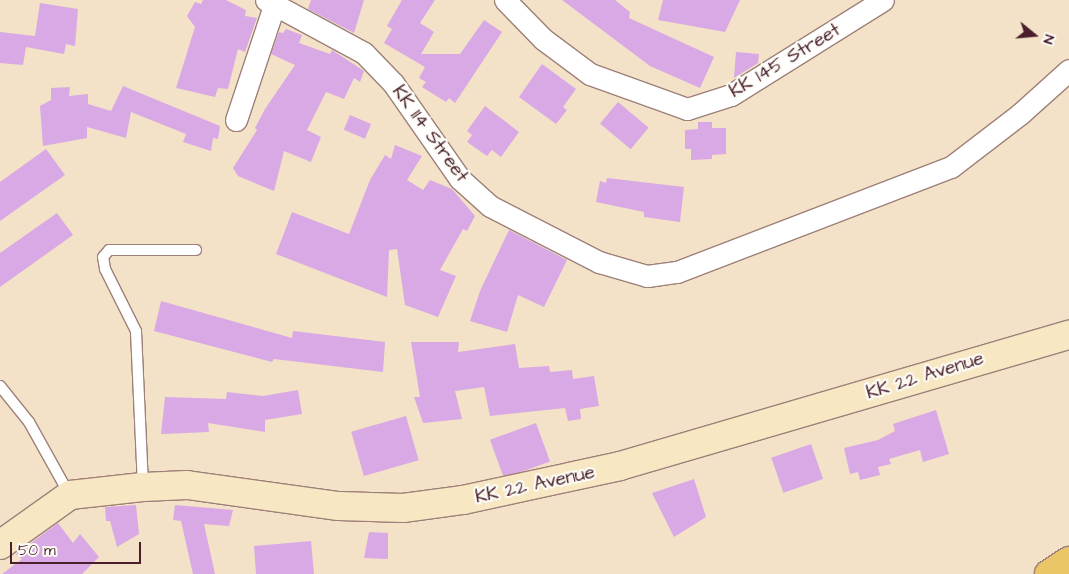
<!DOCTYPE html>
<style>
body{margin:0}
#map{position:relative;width:1069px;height:574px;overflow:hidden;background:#f3e2c7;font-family:"Architects Daughter",sans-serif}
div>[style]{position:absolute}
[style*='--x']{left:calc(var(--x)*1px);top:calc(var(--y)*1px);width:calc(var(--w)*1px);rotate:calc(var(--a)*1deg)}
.building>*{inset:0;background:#d8a9e5;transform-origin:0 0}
.roads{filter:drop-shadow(1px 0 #9e8079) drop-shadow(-1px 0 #9e8079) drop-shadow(0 1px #9e8079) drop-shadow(0 -1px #9e8079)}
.lane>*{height:10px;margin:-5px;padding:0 5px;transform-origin:5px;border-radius:5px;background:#fff}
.street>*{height:21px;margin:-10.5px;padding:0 10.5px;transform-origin:10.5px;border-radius:10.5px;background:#fff}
.secondary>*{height:28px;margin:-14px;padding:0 14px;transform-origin:14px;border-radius:14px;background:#f7e8c3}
.highway>*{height:28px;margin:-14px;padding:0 14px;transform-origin:14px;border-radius:14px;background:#eac669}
span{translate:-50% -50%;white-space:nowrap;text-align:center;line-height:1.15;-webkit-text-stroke:4.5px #fdfcf7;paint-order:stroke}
.street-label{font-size:19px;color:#4a1f2b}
.north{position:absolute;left:1009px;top:10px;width:50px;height:50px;-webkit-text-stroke:4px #fdfcf7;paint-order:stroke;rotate:107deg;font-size:14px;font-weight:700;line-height:20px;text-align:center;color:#4a1f2b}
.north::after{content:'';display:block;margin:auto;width:18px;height:22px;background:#4a1f2b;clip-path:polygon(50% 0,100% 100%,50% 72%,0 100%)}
.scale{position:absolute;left:10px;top:542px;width:131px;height:22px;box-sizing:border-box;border:2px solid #4a1f2b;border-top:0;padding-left:6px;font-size:15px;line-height:18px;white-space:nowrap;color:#4a1f2b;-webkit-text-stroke:4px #fdfcf7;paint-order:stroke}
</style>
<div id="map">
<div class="building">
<div style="clip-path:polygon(203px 0,226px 0,246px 10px,245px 16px,257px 18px,245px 52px,238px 49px,228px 89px,218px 88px,215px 97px,176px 88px,195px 27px,187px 16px,195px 2px,201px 4px)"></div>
<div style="clip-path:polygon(311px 0,364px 0,354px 33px,308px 9px)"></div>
<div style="clip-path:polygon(402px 0,435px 0,420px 23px,434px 32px,421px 54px,460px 54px,484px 20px,502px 32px,455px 103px,449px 98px,446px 102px,422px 87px,426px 82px,419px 78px,425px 67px,384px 43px,392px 29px,387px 26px)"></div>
<div style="clip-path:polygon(562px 0,615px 0,630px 12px,629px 18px,714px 57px,700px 88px,650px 66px)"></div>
<div style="clip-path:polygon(663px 0,740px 0,725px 32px,658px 20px)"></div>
<div style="clip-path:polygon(40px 3px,78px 9px,75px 46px,66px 44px,64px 54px,26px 47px,23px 65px,0 63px,0 32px,35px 36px)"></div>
<div style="clip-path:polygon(286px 29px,302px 35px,299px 43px,330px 54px,332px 50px,364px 71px,360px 82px,354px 78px,344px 99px,326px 92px,307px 130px,321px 137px,311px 162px,284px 151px,274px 191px,238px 176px,233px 168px,257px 130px,255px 128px,265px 109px,295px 65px,271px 54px,279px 32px,283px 33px)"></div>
<div style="clip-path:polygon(736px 52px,759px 54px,758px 63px,734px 78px)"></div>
<div style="clip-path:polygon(542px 64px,576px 89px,563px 107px,567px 110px,556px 124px,519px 97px)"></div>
<div style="clip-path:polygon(123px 86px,220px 126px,218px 139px,213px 138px,211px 151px,183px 142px,186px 134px,131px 112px,126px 138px,87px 127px,87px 138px,43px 146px,40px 106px,51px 100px,51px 88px,70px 87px,69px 96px,88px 94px,88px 104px,111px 111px)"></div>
<div style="left:618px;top:102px;width:40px;height:28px;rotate:40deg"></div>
<div style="clip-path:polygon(485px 106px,519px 132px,501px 157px,492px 150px,487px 156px,467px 142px,472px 135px,467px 131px)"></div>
<div style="left:350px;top:115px;width:23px;height:16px;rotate:23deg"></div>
<div style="clip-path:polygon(698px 122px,712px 122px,712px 128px,726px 128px,726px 154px,712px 155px,712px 159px,691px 160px,691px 149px,685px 149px,685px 130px,698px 129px)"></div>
<div style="clip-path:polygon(395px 145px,422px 156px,407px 180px,423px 190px,430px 180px,452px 189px,475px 216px,467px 231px,463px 229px,440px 270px,456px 276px,438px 317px,405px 305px,397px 249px,389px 250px,387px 297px,276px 254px,292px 212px,349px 234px,370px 180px,385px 155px,391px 159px)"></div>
<div style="clip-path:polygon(46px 149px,65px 175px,0 221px,0 182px)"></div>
<div style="clip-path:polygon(607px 178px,684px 187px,680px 222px,644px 217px,644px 212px,596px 202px,600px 181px,606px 183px)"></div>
<div style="clip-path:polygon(57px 213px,73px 235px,0 287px,0 253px)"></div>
<div style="clip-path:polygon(509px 230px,567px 260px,544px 307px,518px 295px,507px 332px,470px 321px,480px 291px)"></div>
<div style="clip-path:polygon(161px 301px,292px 338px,293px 331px,385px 342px,383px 372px,274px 359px,272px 362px,154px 331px)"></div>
<div style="clip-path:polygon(411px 342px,459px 342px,458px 352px,515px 344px,519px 368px,549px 366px,550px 372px,572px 370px,573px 379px,594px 376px,599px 406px,580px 409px,581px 419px,568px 421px,565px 408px,490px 416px,484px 387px,455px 391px,462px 419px,423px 423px,414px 397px,420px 397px)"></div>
<div style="clip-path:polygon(298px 390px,302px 414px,265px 420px,265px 432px,208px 423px,209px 432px,161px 434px,165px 397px,226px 399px,227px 392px,263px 396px)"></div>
<div style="clip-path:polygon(936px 410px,949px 454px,923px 462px,920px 450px,889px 459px,891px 464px,878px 467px,880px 475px,860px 480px,858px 472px,850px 474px,844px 448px,878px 440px,895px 431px,893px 424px)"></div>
<div style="left:406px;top:416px;width:46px;height:57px;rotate:74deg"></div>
<div style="left:536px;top:423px;width:41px;height:49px;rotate:70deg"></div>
<div style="left:811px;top:444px;width:37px;height:42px;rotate:71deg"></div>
<div style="clip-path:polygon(694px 479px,706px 517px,674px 537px,652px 493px)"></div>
<div style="clip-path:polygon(136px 505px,139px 534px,117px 547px,110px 521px,106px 521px,105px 507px)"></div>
<div style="clip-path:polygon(175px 505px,233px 510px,229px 526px,204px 524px,215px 574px,193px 574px,181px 521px,173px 520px)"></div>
<div style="clip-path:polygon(58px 523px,73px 543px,80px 534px,99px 557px,82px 574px,2px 574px,22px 559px,16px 554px)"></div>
<div style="clip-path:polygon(369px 532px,388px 533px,388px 559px,364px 558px)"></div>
<div style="clip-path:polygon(311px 541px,314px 574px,256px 574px,254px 546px)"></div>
</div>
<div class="roads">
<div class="lane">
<div style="--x:0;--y:386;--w:46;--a:51.1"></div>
<div style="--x:29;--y:422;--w:82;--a:60.9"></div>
<div style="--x:143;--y:486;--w:155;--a:-92.6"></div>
<div style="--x:136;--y:331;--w:69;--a:-116.6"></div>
<div style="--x:105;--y:269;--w:12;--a:-99"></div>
<div style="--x:103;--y:257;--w:9;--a:-49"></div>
<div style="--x:109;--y:250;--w:87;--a:0"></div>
</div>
<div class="street">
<div style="--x:266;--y:0;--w:111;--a:28.4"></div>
<div style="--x:364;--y:53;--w:42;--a:46"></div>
<div style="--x:393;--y:83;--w:117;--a:55.1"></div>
<div style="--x:460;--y:179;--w:40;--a:42"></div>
<div style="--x:490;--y:206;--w:123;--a:27.2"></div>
<div style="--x:599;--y:262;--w:50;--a:16.3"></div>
<div style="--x:647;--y:276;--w:30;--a:-8"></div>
<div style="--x:677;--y:272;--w:293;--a:-21"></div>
<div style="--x:951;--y:167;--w:87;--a:-37.5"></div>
<div style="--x:1020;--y:114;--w:66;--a:-41.9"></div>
<div style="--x:505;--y:0;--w:54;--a:45.7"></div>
<div style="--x:543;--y:39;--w:59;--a:36.7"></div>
<div style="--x:590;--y:74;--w:103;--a:19.8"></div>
<div style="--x:687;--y:109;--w:46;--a:-17.7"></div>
<div style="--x:731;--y:95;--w:179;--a:-32"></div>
<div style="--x:236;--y:120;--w:120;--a:-71.6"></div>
</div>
<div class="secondary">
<div style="--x:0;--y:545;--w:86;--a:-35.5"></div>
<div style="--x:70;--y:495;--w:73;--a:-6.3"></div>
<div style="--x:143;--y:487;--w:44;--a:-2.6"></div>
<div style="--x:187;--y:485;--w:153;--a:7.9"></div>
<div style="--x:339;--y:506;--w:64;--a:1.8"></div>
<div style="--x:403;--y:508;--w:61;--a:-7.6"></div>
<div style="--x:463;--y:500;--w:161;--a:-12.2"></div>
<div style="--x:620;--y:466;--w:468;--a:-16.3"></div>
</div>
<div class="highway">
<div style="--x:1049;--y:574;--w:24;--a:-33"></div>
</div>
</div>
<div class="street-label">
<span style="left:785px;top:61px;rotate:-31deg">KK 145 Street</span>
<span style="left:430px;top:134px;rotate:54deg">KK 114 Street</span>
<span style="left:925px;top:376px;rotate:-17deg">KK 22 Avenue</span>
<span style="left:535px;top:485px;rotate:-12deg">KK 22 Avenue</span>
</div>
<div class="north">N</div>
<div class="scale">50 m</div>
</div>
